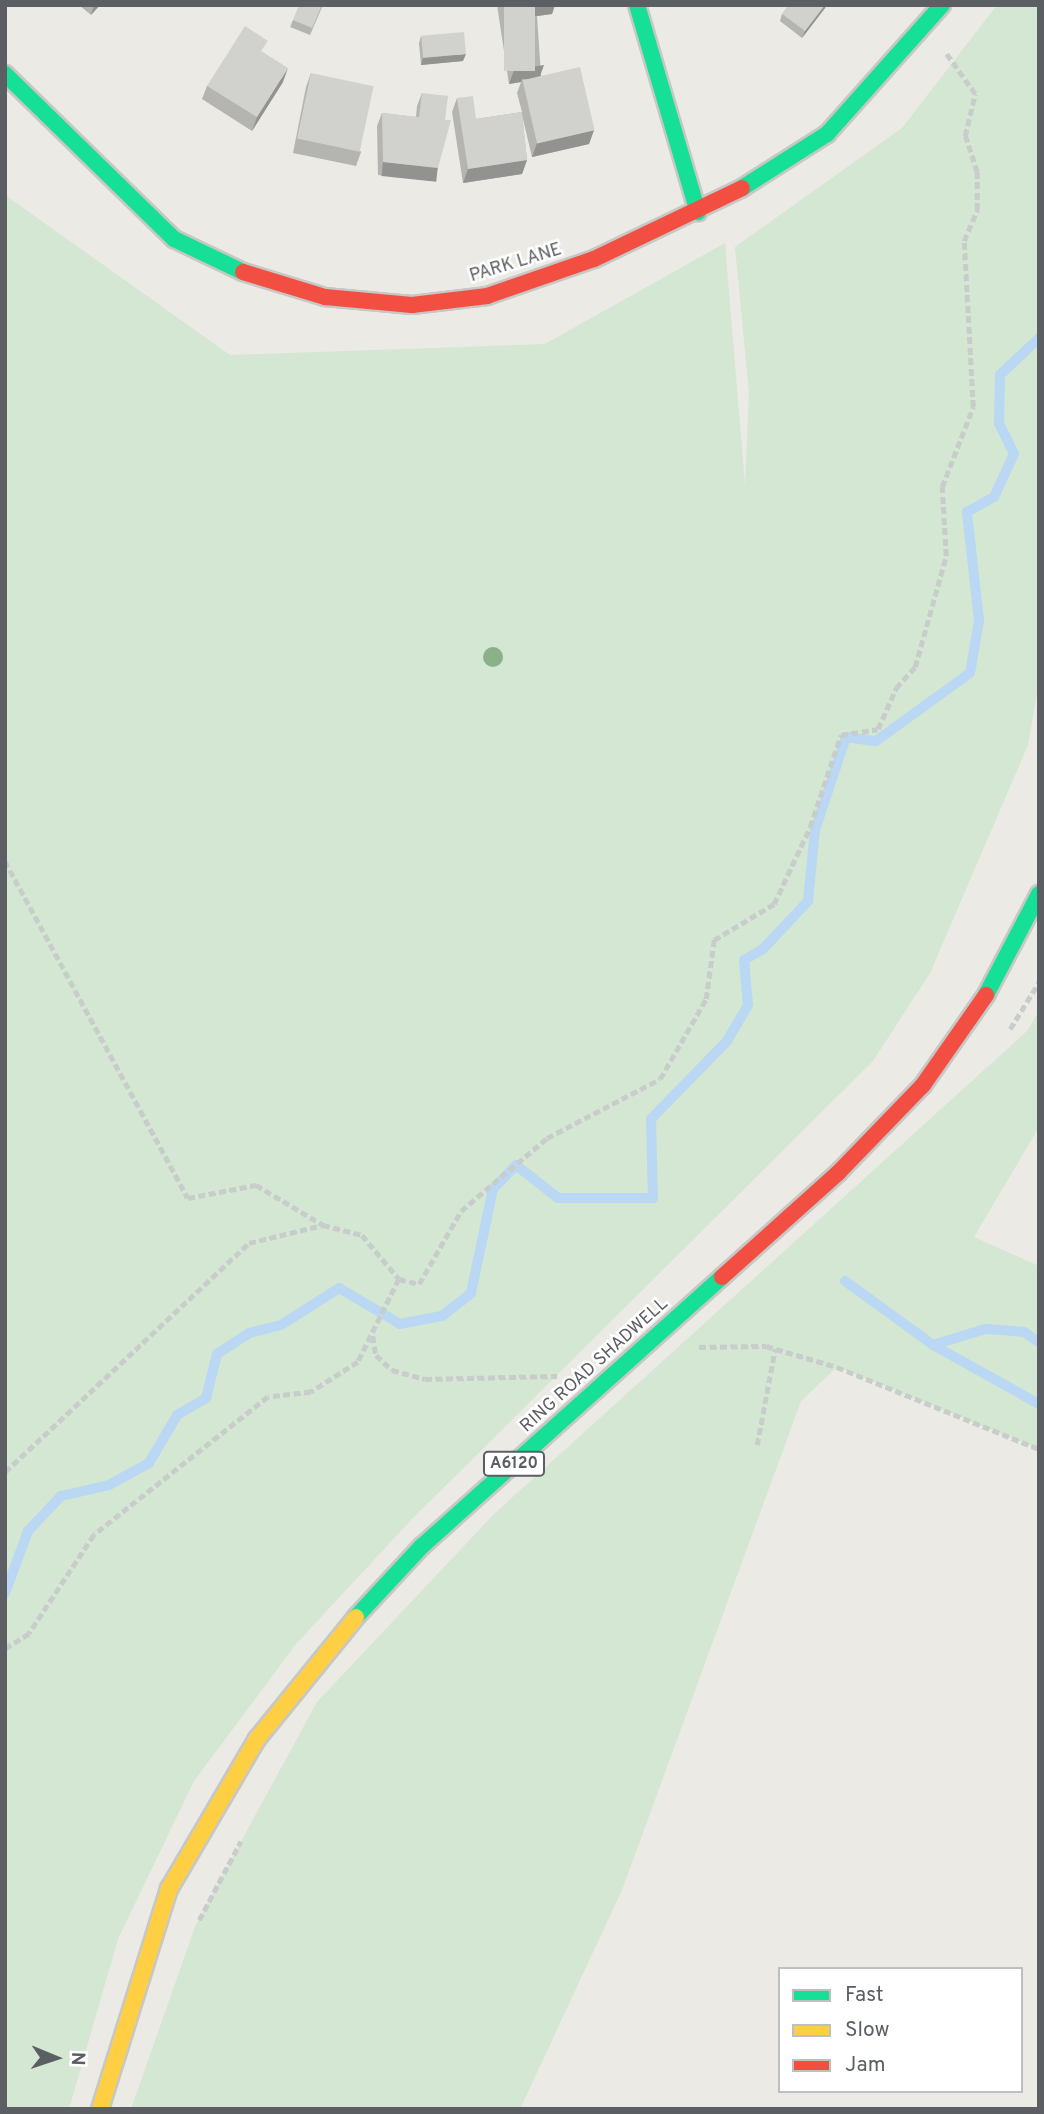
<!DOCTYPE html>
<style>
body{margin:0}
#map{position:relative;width:1044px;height:2114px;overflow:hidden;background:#ebeae5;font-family:Overpass,sans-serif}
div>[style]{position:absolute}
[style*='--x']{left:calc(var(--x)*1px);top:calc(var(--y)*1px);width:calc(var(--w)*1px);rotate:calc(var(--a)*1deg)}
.green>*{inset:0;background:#d3e7d2}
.stream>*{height:10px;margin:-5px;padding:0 5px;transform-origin:5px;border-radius:5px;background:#bad7f4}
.path>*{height:4.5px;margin-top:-2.25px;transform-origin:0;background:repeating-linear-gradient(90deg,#c8ccca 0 7px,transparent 0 10.5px)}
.roads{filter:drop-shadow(2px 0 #c7c7c5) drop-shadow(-2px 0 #c7c7c5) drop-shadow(0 2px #c7c7c5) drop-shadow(0 -2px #c7c7c5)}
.fast>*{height:16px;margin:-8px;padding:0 8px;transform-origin:8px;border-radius:8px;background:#16e098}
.slow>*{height:16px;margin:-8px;padding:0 8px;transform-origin:8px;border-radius:8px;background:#ffcf43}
.jam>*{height:16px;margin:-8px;padding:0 8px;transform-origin:8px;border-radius:8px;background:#f24e42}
.trees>*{width:20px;height:20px;margin:-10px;border-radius:50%;background:#89b28b}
.wall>*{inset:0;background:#b4b4b1}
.shaded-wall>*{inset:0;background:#929290;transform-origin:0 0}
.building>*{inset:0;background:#d1d1ce;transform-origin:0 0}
span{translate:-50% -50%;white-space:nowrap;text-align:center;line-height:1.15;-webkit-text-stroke:5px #fff;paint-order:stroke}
.shield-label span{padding:2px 5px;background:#fff;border:2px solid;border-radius:5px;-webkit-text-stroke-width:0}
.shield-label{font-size:16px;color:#5b5e63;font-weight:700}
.street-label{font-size:18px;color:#5b5e63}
.frame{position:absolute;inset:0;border:7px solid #5b5e63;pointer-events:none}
.legend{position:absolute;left:778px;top:1967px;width:245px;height:126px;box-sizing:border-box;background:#fff;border:2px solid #bdbfc1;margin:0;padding:9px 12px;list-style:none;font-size:21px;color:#5b5e63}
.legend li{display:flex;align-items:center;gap:14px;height:35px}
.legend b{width:35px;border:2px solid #bdbfc1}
.north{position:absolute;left:21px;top:2023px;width:70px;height:70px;-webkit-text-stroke:5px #fff;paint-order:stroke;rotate:92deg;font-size:19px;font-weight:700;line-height:28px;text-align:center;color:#5b5e63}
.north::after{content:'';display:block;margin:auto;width:24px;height:32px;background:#5b5e63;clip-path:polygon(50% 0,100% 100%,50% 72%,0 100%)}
</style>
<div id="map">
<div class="green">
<div style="clip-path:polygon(997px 5px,1039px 5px,1039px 682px,1028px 745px,930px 973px,873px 1061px,411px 1520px,296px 1644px,194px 1781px,118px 1939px,69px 2109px,5px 2109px,5px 195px,230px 355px,545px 344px,725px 243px,745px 486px,749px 393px,735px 247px,902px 128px)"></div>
<div style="clip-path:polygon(1039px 1011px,1039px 1127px,974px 1237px,1039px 1266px,1039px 1449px,837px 1367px,801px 1401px,622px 1890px,520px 2109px,131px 2109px,196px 1924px,317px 1702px,494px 1514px,1027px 1031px)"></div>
</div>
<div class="stream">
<div style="--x:845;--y:1281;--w:109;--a:36"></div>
<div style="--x:933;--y:1345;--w:121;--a:29.1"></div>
<div style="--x:933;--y:1345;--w:54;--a:-17.1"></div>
<div style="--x:985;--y:1329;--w:39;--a:4"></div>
<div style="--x:1024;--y:1332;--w:18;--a:34"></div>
<div style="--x:5;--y:1593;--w:66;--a:-69.6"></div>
<div style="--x:28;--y:1531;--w:48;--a:-46.7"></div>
<div style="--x:61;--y:1496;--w:49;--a:-12.9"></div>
<div style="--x:109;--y:1485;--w:46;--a:-28.8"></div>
<div style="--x:149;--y:1463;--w:56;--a:-59.7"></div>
<div style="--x:177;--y:1415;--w:34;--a:-30"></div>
<div style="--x:206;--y:1398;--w:45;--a:-76"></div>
<div style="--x:217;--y:1354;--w:38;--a:-33"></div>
<div style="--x:249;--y:1333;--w:33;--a:-14"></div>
<div style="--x:281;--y:1325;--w:69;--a:-32.5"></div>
<div style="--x:339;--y:1288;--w:71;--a:30.5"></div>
<div style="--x:400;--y:1324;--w:43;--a:-10.8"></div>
<div style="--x:442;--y:1316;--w:37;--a:-38"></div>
<div style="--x:471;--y:1293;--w:106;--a:-78.1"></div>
<div style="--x:493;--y:1189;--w:33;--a:-46"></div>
<div style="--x:516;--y:1165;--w:53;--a:38.2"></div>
<div style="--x:558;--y:1198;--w:95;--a:0"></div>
<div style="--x:653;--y:1198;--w:79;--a:-91.5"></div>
<div style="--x:651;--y:1119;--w:109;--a:-45.7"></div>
<div style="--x:727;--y:1041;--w:42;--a:-59.7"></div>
<div style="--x:748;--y:1005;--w:45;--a:-95.1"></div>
<div style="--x:744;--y:960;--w:22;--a:-30"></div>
<div style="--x:763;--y:949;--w:66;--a:-46.8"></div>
<div style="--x:808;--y:901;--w:71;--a:-84.4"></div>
<div style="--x:815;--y:830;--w:98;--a:-71.6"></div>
<div style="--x:846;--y:737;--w:30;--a:8"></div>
<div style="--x:876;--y:741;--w:116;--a:-35.9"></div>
<div style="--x:970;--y:673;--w:53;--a:-80.2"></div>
<div style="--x:979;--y:621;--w:110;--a:-96.3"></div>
<div style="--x:967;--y:512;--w:31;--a:-29"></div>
<div style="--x:994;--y:497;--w:47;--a:-65.1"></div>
<div style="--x:1014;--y:454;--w:34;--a:-116"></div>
<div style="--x:999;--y:423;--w:48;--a:-88.8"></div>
<div style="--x:1000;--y:375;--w:54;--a:-43.5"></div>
</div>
<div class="path">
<div style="--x:5;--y:861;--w:383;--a:61.5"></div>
<div style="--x:188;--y:1198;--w:69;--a:-10.8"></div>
<div style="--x:256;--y:1185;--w:78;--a:30.8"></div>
<div style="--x:323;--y:1225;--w:40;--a:14.4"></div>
<div style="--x:362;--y:1235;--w:57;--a:49.9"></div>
<div style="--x:399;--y:1279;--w:93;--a:116.3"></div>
<div style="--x:358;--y:1362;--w:56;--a:147.4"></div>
<div style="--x:311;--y:1392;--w:43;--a:173.4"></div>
<div style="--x:268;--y:1397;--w:222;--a:141.6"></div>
<div style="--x:94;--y:1535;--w:118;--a:123.3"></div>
<div style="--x:29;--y:1634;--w:28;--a:148"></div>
<div style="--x:1010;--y:1029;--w:55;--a:-58.3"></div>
<div style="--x:399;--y:1279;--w:21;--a:14"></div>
<div style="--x:419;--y:1284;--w:84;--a:-60.1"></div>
<div style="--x:461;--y:1211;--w:113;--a:-40.3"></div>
<div style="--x:547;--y:1138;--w:127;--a:-27.6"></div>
<div style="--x:660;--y:1079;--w:92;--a:-60.1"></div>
<div style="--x:706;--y:999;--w:60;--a:-82.3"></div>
<div style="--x:714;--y:940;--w:70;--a:-31"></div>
<div style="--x:774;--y:904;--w:85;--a:-64.9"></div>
<div style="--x:810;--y:827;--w:97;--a:-71.4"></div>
<div style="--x:841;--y:735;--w:37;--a:-9"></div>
<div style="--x:878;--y:729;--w:45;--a:-66.3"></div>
<div style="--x:896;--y:688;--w:28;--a:-48"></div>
<div style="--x:915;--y:667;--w:115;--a:-74.4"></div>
<div style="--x:946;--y:556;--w:69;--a:-93.3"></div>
<div style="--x:942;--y:487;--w:86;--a:-68.8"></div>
<div style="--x:973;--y:407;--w:166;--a:-93.1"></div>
<div style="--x:964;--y:241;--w:34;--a:-67"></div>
<div style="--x:977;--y:210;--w:38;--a:-90"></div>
<div style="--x:977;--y:172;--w:38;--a:-108"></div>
<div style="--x:965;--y:136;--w:43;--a:-76.6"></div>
<div style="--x:975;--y:94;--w:52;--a:-125.5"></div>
<div style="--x:373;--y:1336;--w:19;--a:81"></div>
<div style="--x:376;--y:1355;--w:22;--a:43"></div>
<div style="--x:392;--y:1370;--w:34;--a:15"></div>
<div style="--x:425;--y:1379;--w:132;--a:-1.3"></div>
<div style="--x:699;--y:1347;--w:67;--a:-0.9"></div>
<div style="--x:766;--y:1346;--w:74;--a:16.5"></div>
<div style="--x:837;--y:1367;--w:218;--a:22.1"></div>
<div style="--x:757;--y:1445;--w:98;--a:-79.4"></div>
<div style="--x:5;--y:1472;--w:335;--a:-43.2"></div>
<div style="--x:249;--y:1243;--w:76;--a:-13.7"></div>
<div style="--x:199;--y:1920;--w:89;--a:-62"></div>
</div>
<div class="roads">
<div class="fast">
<div style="--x:637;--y:5;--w:216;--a:73.6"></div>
<div style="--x:5;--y:74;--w:236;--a:44.3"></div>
<div style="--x:174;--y:239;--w:76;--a:25.6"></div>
<div style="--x:742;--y:188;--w:101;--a:-32.4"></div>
<div style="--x:827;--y:134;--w:173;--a:-48.3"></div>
<div style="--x:986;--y:995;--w:114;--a:-62.3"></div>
<div style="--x:356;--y:1617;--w:96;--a:-47.1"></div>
<div style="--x:421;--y:1547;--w:404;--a:-41.9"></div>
</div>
<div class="slow">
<div style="--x:100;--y:2109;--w:231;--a:-72.6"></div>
<div style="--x:169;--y:1889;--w:174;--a:-59.6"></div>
<div style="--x:257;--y:1739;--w:157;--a:-50.9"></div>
</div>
<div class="jam">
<div style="--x:243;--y:272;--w:86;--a:17"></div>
<div style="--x:325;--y:297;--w:87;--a:5.3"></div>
<div style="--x:412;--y:305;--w:76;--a:-6.8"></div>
<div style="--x:487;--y:296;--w:113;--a:-19.1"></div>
<div style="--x:594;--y:259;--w:164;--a:-25.6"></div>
<div style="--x:722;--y:1277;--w:156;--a:-41.9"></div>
<div style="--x:838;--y:1173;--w:122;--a:-46"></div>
<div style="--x:923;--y:1085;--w:110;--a:-55"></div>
</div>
</div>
<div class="trees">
<div style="left:493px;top:657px"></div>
</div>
<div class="wall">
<div style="clip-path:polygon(79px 5px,100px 5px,91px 15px)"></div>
<div style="clip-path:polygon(323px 5px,310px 35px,290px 27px,293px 20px)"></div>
<div style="clip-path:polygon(497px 5px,555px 5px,552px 14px,537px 16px,541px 75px,594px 130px,589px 144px,532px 157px,522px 115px,527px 160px,522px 174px,463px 183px,452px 112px,457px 98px,476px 119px,522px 112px,517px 93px,521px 82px,509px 84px)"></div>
<div style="clip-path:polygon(789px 5px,826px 5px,825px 8px,802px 38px,780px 21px,782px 14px)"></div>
<div style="clip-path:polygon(421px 36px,463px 61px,421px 65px,419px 43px)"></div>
<div style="clip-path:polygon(264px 53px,283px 82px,252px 131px,202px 99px,207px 86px)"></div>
<div style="clip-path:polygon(311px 73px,361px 152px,356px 166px,293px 153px,306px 87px)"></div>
<div style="clip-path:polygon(422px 93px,438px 168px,433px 181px,378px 175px,377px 126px,382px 113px,416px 117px,417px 106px)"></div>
</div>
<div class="shaded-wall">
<div style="clip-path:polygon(94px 5px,100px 5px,91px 15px)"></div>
<div style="clip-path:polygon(534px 5px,555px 5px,552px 14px,530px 17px)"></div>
<div style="clip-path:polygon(825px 5px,826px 5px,825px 8px,802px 38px,805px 31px)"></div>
<div style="clip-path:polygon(466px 54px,463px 61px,421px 65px,423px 58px)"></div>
<div style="clip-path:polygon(544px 65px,539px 79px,522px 79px,521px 82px,509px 84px,514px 70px)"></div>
<div style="clip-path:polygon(288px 68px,283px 82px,252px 131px,257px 117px)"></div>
<div style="clip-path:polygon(594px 130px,589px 144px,532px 157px,537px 143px)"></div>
<div style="clip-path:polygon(527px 160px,522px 174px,463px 183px,468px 169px)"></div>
<div style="left:383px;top:162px;width:55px;height:14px;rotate:6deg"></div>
</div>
<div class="building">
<div style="clip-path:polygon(299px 5px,322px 5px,312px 28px,293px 20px)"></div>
<div style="left:504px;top:5px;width:31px;height:66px"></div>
<div style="clip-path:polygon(789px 5px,825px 5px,805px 31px,782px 14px)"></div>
<div style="clip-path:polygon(245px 26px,268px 41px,261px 51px,288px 68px,257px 117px,207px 86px)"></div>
<div style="left:464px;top:32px;width:22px;height:43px;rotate:85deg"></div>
<div style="left:580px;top:67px;width:65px;height:59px;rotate:77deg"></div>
<div style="left:311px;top:73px;width:64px;height:67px;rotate:12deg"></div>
<div style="clip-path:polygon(422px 93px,448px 96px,445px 120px,451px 120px,438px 168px,383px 162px,382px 113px,419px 117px)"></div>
<div style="clip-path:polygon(473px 96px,476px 119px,522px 112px,527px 160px,468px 169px,457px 98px)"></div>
</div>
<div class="shield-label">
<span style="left:514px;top:1464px">A6120</span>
</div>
<div class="street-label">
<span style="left:516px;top:264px;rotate:-17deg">PARK LANE</span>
<span style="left:595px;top:1366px;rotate:-42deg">RING ROAD SHADWELL</span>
</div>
<div class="frame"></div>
<ul class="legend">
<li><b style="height:9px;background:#16e098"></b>Fast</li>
<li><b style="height:9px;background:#ffcf43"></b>Slow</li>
<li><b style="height:9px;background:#f24e42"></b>Jam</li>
</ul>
<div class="north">N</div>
</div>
